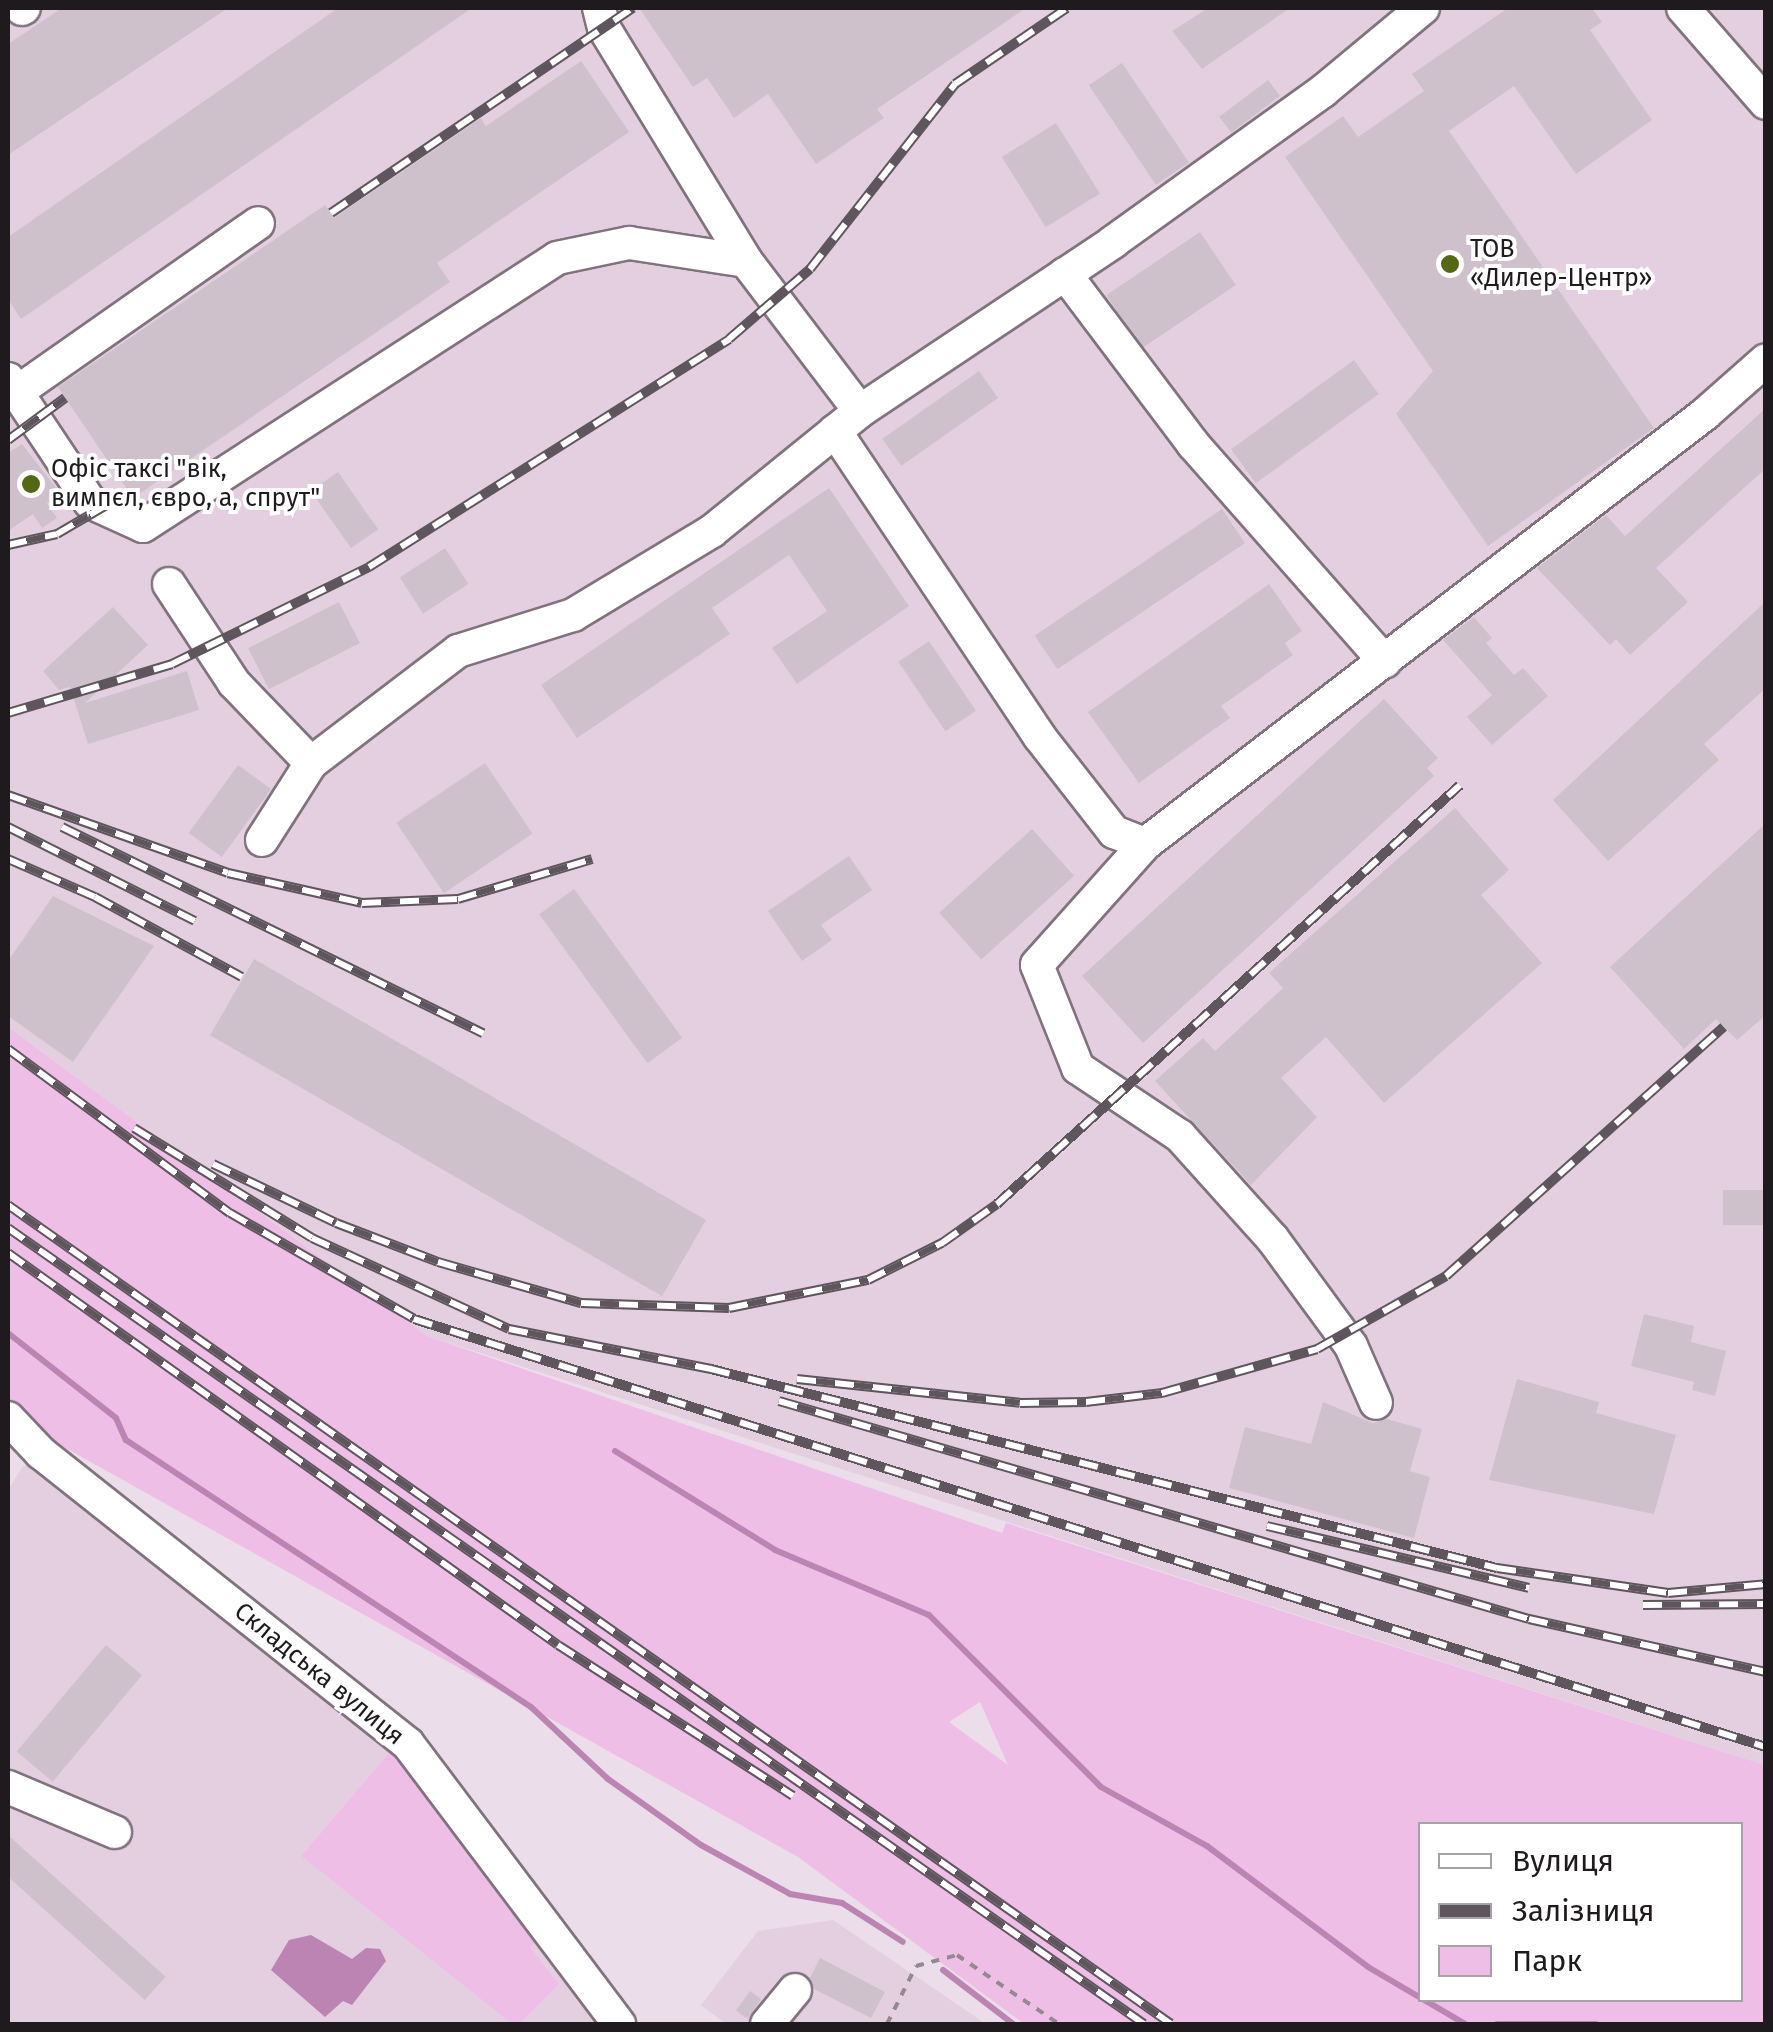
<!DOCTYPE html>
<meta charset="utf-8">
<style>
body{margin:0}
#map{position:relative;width:1773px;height:2032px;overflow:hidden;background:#ebdde9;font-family:"Fira Sans",sans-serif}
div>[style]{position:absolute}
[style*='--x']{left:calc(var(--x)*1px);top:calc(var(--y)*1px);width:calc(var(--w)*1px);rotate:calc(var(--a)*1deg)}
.built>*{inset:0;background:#e4cfe0}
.green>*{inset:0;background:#efbee7}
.water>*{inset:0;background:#bc84b3}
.stream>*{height:6px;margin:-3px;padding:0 3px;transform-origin:3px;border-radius:3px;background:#bc84b3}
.building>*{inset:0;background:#cfc1cc;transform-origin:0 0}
.path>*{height:4px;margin-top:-2px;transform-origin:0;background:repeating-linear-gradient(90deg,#938992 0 8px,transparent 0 16px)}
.roads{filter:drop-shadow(2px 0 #80737e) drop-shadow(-2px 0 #80737e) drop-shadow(0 2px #80737e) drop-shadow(0 -2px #80737e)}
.minor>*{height:32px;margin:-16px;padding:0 16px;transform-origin:16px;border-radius:16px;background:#fff}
.rail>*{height:10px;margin-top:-5px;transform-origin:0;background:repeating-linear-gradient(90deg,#fff 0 19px,#5e565c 0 38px);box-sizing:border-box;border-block:2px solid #5e565c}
.dots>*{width:28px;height:28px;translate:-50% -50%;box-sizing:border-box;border:5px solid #fff;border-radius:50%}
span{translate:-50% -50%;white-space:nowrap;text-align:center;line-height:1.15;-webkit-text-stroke:8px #fff;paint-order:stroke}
.poi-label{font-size:25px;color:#1f1a1e}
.left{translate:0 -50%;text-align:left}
.street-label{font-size:25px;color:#1f1a1e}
.frame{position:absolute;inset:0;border:10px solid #1f1a1e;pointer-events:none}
.legend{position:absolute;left:1418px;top:1822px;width:325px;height:180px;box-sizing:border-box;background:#fff;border:2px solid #a5a3a5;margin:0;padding:12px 18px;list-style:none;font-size:30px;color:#1f1a1e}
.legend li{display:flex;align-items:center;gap:20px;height:50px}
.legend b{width:50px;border:2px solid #a5a3a5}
</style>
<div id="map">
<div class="built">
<div style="clip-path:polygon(8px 8px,1765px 8px,1765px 1765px,427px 1336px,8px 1027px)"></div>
<div style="clip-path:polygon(36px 1464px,393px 1748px,301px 1856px,512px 2024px,8px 2024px,8px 1490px,23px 1466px)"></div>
<div style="clip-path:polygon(833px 1920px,986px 2024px,726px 2024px,701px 2005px,758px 1931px)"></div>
<div style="clip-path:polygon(544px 1935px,611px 2024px,520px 2024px,559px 1984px,529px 1946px)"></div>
</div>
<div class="green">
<div style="clip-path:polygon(evenodd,8px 1027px,427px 1336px,1002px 1533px,1006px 1523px,1765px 1765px,1765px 2024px,1024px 2024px,798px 1857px,10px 1417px,8px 1027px,980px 1702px,1008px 1765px,949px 1722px,980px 1702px,8px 1027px,1420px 1824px,1740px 1824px,1740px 2000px,1420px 2000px,1420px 1824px)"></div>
<div style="clip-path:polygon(393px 1748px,544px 1935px,530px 1947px,559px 1984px,520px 2024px,512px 2024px,301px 1856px)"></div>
</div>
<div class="water">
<div style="clip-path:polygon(311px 1935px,352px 1959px,366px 1948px,380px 1949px,386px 1961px,352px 2005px,343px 2001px,325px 2017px,271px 1970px,289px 1940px)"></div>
</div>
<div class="stream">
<div style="--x:8;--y:1333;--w:137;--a:38.2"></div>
<div style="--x:116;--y:1418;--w:24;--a:66"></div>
<div style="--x:126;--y:1440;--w:485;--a:33.4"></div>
<div style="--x:531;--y:1707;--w:105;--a:43.1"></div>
<div style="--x:608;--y:1779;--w:114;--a:35.4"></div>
<div style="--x:701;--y:1845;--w:102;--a:28.8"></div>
<div style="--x:790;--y:1894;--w:53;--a:9.8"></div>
<div style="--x:842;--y:1903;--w:72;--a:32.6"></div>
<div style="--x:615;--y:1451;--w:188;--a:31.7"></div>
<div style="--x:775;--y:1550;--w:167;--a:22.9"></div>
<div style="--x:929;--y:1615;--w:243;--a:45"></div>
<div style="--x:1101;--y:1787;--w:121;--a:29.1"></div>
<div style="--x:1207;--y:1846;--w:201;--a:36.9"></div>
<div style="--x:1368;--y:1967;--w:113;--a:30.4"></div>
<div style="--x:943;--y:1970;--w:88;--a:37.6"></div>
<div style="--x:1497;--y:2024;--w:99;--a:0"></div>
</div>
<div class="building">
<div style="clip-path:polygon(62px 8px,228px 8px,8px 155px,8px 44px)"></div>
<div style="clip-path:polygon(338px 8px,472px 8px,21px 319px,8px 299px,8px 237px)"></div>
<div style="clip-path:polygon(639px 8px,1026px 8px,877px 109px,884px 118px,816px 164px,768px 94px,734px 118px,707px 78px,693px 87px)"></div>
<div style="clip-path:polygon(1208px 8px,1290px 8px,1202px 69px,1172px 31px)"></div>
<div style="clip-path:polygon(1508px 8px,1592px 8px,1602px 22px,1590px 30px,1652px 120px,1576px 174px,1514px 86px,1449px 131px,1654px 428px,1488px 546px,1396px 414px,1433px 371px,1285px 157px,1343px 116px,1358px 137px,1424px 91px,1412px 74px)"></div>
<div style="clip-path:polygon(581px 61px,629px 132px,437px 263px,450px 282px,133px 498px,58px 387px,325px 205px,334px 218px,481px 118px,486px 126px)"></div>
<div style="left:1122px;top:63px;width:120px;height:40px;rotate:56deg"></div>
<div style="left:1268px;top:80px;width:20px;height:61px;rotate:53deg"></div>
<div style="left:1056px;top:123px;width:83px;height:64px;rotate:58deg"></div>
<div style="left:1200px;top:232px;width:64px;height:113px;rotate:56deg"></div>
<div style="left:1354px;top:360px;width:42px;height:152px;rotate:54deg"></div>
<div style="left:979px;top:371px;width:33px;height:118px;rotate:55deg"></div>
<div style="clip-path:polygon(1766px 408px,1766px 468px,1656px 568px,1688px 602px,1630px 655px,1616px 639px,1610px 645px,1537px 568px,1606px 515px,1625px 536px)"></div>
<div style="clip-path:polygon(22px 444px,61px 494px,47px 503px,57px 518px,42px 528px,33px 514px,8px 531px,8px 453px)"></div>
<div style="left:338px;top:472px;width:70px;height:33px;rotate:55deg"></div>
<div style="clip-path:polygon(829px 488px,909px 606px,797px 684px,772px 648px,827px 611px,789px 555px,712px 608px,730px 634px,577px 738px,541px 685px)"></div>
<div style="left:1222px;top:509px;width:41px;height:226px;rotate:56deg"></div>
<div style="left:445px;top:548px;width:43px;height:54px;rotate:57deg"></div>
<div style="clip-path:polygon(1269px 584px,1302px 631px,1285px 643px,1293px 655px,1221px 706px,1230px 718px,1139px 783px,1088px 712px)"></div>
<div style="clip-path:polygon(1766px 601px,1766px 688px,1704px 744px,1719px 760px,1608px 861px,1553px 800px)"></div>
<div style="left:339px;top:602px;width:46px;height:102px;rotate:63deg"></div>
<div style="clip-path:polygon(113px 607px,148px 645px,85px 703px,187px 671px,199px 710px,88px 744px,70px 687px,59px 690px,43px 671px)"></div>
<div style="clip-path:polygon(1474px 617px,1492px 638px,1486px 643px,1514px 675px,1523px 668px,1548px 696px,1492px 745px,1467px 717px,1492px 695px,1443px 640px)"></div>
<div style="left:929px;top:641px;width:84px;height:37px;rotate:56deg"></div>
<div style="clip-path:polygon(1384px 699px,1438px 758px,1427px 768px,1434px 776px,1143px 1043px,1082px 976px)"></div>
<div style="left:485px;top:763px;width:85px;height:107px;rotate:56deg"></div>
<div style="left:238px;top:765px;width:41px;height:84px;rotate:36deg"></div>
<div style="clip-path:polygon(1455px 808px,1509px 870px,1481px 895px,1542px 963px,1384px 1103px,1326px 1037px,1281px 1078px,1317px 1117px,1251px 1185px,1155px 1081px,1203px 1038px,1215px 1051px,1283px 988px,1269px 973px)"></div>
<div style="clip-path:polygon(1766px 823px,1766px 1015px,1737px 1040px,1716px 1019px,1684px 1049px,1610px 967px)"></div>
<div style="left:1032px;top:829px;width:63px;height:125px;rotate:48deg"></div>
<div style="clip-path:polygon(849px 856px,872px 890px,821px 925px,832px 940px,802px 961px,768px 911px)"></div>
<div style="left:574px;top:889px;width:184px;height:43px;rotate:54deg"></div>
<div style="clip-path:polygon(53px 896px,154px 946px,73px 1062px,8px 1016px,8px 961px)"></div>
<div style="left:254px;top:959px;width:522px;height:88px;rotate:30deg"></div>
<div style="left:1766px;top:1190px;width:35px;height:43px;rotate:90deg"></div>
<div style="clip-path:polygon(1644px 1314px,1694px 1326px,1691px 1342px,1726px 1351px,1715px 1396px,1692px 1390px,1694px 1382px,1631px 1366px)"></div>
<div style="clip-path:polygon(1517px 1379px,1599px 1402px,1596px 1413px,1676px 1435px,1654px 1514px,1489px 1480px)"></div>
<div style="clip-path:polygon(1323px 1402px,1373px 1423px,1387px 1419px,1422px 1429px,1410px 1471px,1430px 1477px,1414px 1538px,1229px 1488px,1245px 1427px,1311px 1444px)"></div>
<div style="left:106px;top:1645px;width:47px;height:139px;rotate:40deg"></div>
<div style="left:8px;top:1835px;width:212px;height:31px;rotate:42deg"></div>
<div style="clip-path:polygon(820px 1958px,885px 1992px,871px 2018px,814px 1989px,810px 1978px)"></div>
<div style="left:750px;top:1991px;width:14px;height:24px;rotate:36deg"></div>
</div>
<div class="path">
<div style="--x:887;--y:2024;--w:65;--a:-63.4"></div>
<div style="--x:916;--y:1966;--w:42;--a:-15"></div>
<div style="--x:957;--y:1955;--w:123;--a:34.1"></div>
</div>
<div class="roads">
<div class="minor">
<div style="--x:599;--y:8;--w:21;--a:76"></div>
<div style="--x:604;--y:28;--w:273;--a:58.6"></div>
<div style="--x:746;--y:261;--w:188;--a:52.8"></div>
<div style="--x:1683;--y:8;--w:126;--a:48.9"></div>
<div style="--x:22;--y:9;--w:2;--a:-27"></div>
<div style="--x:1065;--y:274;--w:213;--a:53"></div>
<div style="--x:1193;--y:444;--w:290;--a:48.6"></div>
<div style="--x:8;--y:379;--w:148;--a:56.3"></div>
<div style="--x:90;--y:502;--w:58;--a:24.4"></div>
<div style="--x:143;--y:526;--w:493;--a:-32.9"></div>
<div style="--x:557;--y:258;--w:74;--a:-11.8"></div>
<div style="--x:629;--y:243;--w:118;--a:8.7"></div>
<div style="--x:17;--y:392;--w:294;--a:-35"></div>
<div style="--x:835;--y:431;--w:367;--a:56.2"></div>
<div style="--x:1039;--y:736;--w:122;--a:52"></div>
<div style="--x:1114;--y:832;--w:33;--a:21"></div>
<div style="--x:1145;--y:844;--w:706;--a:-37.52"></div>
<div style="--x:1705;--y:414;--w:81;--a:-41.5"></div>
<div style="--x:169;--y:584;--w:118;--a:56.7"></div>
<div style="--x:234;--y:683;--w:111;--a:46.1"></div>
<div style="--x:262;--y:840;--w:91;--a:-57.5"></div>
<div style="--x:311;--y:763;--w:185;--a:-37.3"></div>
<div style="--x:458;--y:651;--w:121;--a:-17.4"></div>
<div style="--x:573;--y:615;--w:162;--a:-31.1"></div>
<div style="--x:712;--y:531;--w:191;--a:-39"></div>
<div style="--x:860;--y:411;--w:304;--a:-33.7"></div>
<div style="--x:1113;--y:242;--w:259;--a:-35.7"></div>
<div style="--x:1323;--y:91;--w:130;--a:-39.7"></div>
<div style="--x:1145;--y:844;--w:162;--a:131.8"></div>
<div style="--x:1037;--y:965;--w:111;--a:68.3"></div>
<div style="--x:1078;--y:1068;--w:123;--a:33.7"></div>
<div style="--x:1180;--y:1136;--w:137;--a:48"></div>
<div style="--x:1272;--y:1238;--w:134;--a:53.8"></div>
<div style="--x:1351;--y:1346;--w:62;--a:66.3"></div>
<div style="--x:8;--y:1418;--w:48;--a:46.7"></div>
<div style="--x:41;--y:1453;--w:468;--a:38.4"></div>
<div style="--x:408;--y:1744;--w:351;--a:53"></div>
<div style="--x:8;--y:1787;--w:116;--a:22.8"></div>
<div style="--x:767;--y:2024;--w:44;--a:-50.5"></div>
</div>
</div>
<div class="rail">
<div style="--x:331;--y:213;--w:365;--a:-34.2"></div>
<div style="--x:8;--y:440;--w:71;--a:-36.4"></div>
<div style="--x:8;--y:545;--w:50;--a:-12.7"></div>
<div style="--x:57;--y:534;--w:83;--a:-30.3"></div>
<div style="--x:8;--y:713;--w:171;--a:-16.6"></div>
<div style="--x:172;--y:664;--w:220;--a:-26.2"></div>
<div style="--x:369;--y:567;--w:426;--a:-32.3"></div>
<div style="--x:729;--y:339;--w:107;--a:-40.8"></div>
<div style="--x:810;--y:269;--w:235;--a:-51.9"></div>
<div style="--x:955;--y:84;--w:135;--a:-34.2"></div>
<div style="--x:8;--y:795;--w:233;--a:19.5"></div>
<div style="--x:228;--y:873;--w:137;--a:12.6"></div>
<div style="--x:362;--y:903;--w:96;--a:-2.4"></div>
<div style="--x:458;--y:899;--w:140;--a:-16.6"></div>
<div style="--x:8;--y:827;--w:209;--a:26.7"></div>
<div style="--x:62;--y:827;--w:469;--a:26.1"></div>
<div style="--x:8;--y:859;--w:95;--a:23.6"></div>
<div style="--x:95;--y:897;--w:167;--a:28.6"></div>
<div style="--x:8;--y:1049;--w:276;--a:36.5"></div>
<div style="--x:230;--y:1213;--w:212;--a:29.9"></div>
<div style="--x:414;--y:1319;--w:1418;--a:17.57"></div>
<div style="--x:134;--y:1128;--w:209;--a:31.7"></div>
<div style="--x:312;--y:1238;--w:217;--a:24.8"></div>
<div style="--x:509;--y:1329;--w:206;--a:11.2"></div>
<div style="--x:711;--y:1369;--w:811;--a:14.21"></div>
<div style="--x:1497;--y:1568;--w:173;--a:8.3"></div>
<div style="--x:1668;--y:1593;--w:98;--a:-5.2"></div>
<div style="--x:213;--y:1164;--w:136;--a:25.6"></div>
<div style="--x:336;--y:1223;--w:109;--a:20.9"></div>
<div style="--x:438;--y:1262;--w:149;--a:16"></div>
<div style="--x:581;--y:1303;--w:148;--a:1.9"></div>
<div style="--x:729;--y:1308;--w:142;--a:-11.4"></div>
<div style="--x:868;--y:1280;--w:83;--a:-26.6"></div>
<div style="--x:942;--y:1243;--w:67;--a:-35.3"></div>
<div style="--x:997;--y:1204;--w:624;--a:-42.14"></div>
<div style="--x:8;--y:1205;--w:1422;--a:35.15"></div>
<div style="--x:8;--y:1228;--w:1387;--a:35.02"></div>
<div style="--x:8;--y:1253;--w:675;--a:35.48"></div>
<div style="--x:558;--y:1645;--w:279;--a:32.7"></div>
<div style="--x:797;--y:1379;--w:224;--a:6.1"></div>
<div style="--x:1020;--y:1403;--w:66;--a:-0.9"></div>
<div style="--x:1086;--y:1402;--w:77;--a:-6.8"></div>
<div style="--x:1162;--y:1393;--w:161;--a:-15.8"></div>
<div style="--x:1317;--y:1349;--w:148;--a:-29.5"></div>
<div style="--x:1446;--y:1276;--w:373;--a:-41.9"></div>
<div style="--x:779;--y:1401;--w:781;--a:16.21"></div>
<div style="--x:1529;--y:1619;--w:243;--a:12.6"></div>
<div style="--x:1267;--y:1526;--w:269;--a:13.3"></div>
<div style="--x:1643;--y:1605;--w:123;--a:-0.5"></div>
</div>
<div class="dots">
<div style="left:1450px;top:264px;background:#546712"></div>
<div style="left:31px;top:484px;background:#546712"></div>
</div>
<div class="poi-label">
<span class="left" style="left:1470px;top:264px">ТОВ<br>«Дилер-Центр»</span>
<span class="left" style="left:51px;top:484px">Офіс таксі "вік,<br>вимпєл, євро, а, спрут"</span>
</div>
<div class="street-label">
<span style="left:319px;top:1674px;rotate:39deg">Складська вулиця</span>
</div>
<div class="frame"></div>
<ul class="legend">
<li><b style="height:12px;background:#fff"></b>Вулиця</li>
<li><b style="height:12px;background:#5e565c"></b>Залізниця</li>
<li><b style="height:28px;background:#efbee7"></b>Парк</li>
</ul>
</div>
